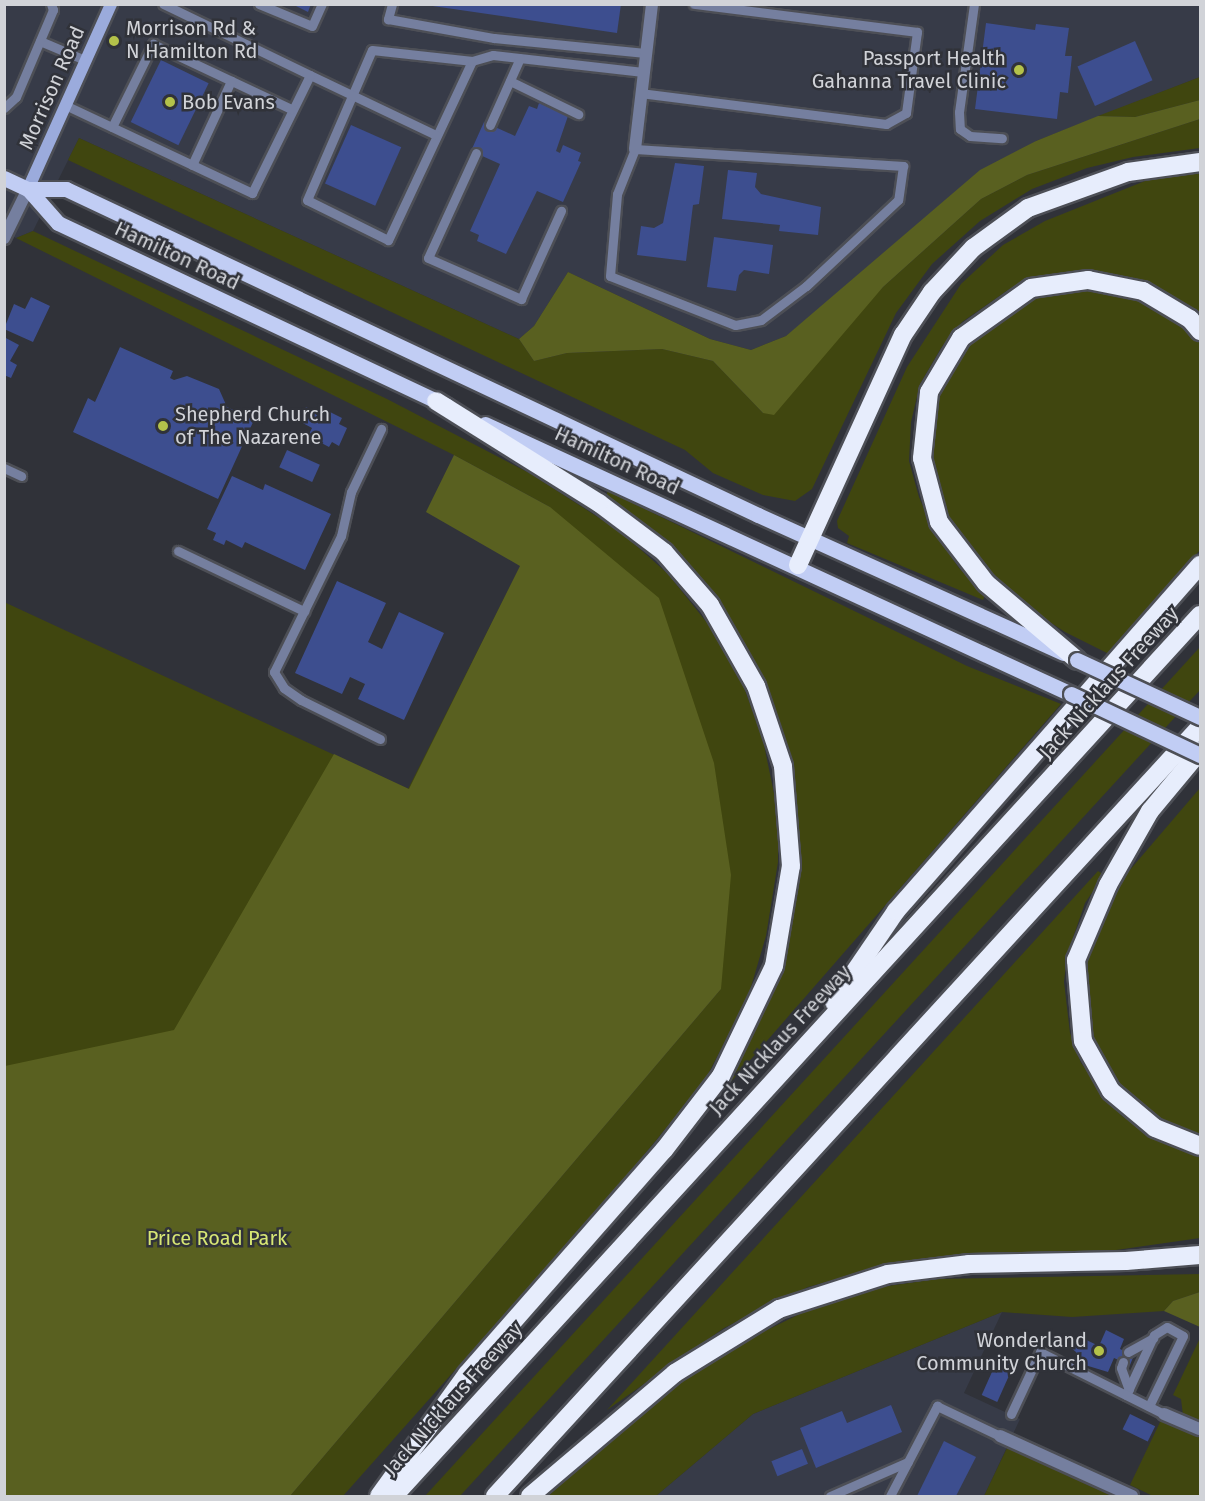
<!DOCTYPE html>
<style>
body{margin:0}
#map{position:relative;width:1205px;height:1501px;overflow:hidden;background:#303239;font-family:"Fira Sans",sans-serif}
div>[style]{position:absolute}
[style*='--x']{left:calc(var(--x)*1px);top:calc(var(--y)*1px);width:calc(var(--w)*1px);rotate:calc(var(--a)*1deg)}
.built>*{inset:0;background:#373b48}
.green>*{inset:0;background:#40460f}
.forest>*{inset:0;background:#596020}
.building>*{inset:0;background:#3d4e8f;transform-origin:0 0}
.roads{filter:drop-shadow(2px 0 #4d4f56) drop-shadow(-2px 0 #4d4f56) drop-shadow(0 2px #4d4f56) drop-shadow(0 -2px #4d4f56)}
.lane>*{height:9px;margin:-4.5px;padding:0 4.5px;transform-origin:4.5px;border-radius:4.5px;background:#757f9f}
.street>*{height:12px;margin:-6px;padding:0 6px;transform-origin:6px;border-radius:6px;background:#757f9f}
.secondary>*{height:12px;margin:-6px;padding:0 6px;transform-origin:6px;border-radius:6px;background:#9babdc}
.primary>*{height:15px;margin:-7.5px;padding:0 7.5px;transform-origin:7.5px;border-radius:7.5px;background:#c1cdf4}
.highway>*{height:18px;margin:-9px;padding:0 9px;transform-origin:9px;border-radius:9px;background:#e7edfc}
.bridges{filter:drop-shadow(2px 0 #4d4f56) drop-shadow(-2px 0 #4d4f56) drop-shadow(0 2px #4d4f56) drop-shadow(0 -2px #4d4f56)}
.primary-bridge>*{height:15px;margin:-7.5px;padding:0 7.5px;transform-origin:7.5px;border-radius:7.5px;background:#c1cdf4}
.dots>*{width:16px;height:16px;translate:-50% -50%;box-sizing:border-box;border:3px solid #303239;border-radius:50%}
span{translate:-50% -50%;white-space:nowrap;text-align:center;line-height:1.15;-webkit-text-stroke:5px #303239;paint-order:stroke}
.poi-label{font-size:20px;color:#d1d3d8}
.left{translate:0 -50%;text-align:left}
.right{translate:-100% -50%;text-align:right}
.street-label{font-size:20px;color:#d1d3d8}
.park-label{font-size:20px;color:#d7e674}
.frame{position:absolute;inset:0;border:6px solid #d1d3d8;pointer-events:none}
</style>
<div id="map">
<div class="built">
<div style="clip-path:polygon(4px 5px,1200px 5px,1200px 77px,1036px 141px,786px 336px,751px 350px,710px 339px,568px 272px,534px 326px,519px 339px,79px 138px,33px 231px,16px 238px,5px 232px)"></div>
<div style="clip-path:polygon(1002px 1312px,964px 1393px,1020px 1419px,984px 1496px,656px 1496px,753px 1414px)"></div>
</div>
<div class="green">
<div style="clip-path:polygon(1200px 77px,1200px 100px,1135px 117px,1098px 116px)"></div>
<div style="clip-path:polygon(1200px 119px,1200px 148px,1133px 157px,1087px 168px,1032px 189px,980px 221px,932px 264px,896px 313px,812px 489px,795px 501px,763px 495px,713px 473px,685px 450px,68px 160px,79px 138px,519px 339px,534px 361px,567px 353px,662px 349px,713px 361px,763px 413px,883px 287px,981px 199px,1027px 175px)"></div>
<div style="clip-path:polygon(1200px 169px,1200px 319px,1159px 291px,1130px 279px,1095px 272px,1051px 275px,1011px 288px,962px 322px,941px 348px,920px 384px,911px 422px,909px 461px,919px 497px,934px 532px,959px 568px,985px 595px,983px 600px,847px 543px,849px 536px,838px 528px,837px 521px,907px 367px,961px 284px,1003px 245px,1045px 221px,1150px 179px)"></div>
<div style="clip-path:polygon(33px 231px,387px 399px,531px 474px,621px 532px,668px 574px,708px 624px,740px 676px,763px 740px,778px 813px,778px 862px,766px 936px,748px 997px,704px 1082px,616px 1189px,343px 1496px,290px 1496px,721px 989px,5px 1496px,4px 602px,408px 789px,550px 507px,454px 455px,16px 238px)"></div>
<div style="clip-path:polygon(1064px 290px,1105px 291px,1140px 300px,1169px 315px,1200px 343px,1200px 550px,1109px 654px,1065px 632px,1016px 600px,985px 571px,952px 527px,934px 490px,927px 455px,936px 393px,967px 341px,1031px 299px)"></div>
<div style="clip-path:polygon(608px 491px,967px 666px,1061px 704px,731px 1082px,729px 1077px,795px 896px,797px 831px,790px 764px,750px 659px,605px 498px)"></div>
<div style="clip-path:polygon(1200px 647px,1200px 690px,460px 1496px,425px 1496px)"></div>
<div style="clip-path:polygon(1200px 788px,1200px 1138px,1147px 1113px,1126px 1096px,1107px 1072px,1092px 1046px,1085px 1022px,1085px 953px,1107px 902px,1123px 878px)"></div>
<div style="clip-path:polygon(1098px 871px,1104px 875px,1085px 903px,1067px 955px,1064px 982px,1070px 1033px,1081px 1063px,1122px 1116px,1154px 1138px,1200px 1155px,1200px 1238px,1088px 1254px,905px 1263px,851px 1275px,808px 1287px,724px 1328px,607px 1410px)"></div>
<div style="clip-path:polygon(1200px 1274px,1200px 1292px,1173px 1301px,1164px 1311px,1072px 1317px,1002px 1312px,753px 1414px,656px 1496px,548px 1496px,665px 1394px,720px 1353px,814px 1307px,881px 1287px,937px 1279px)"></div>
<div style="clip-path:polygon(1200px 1338px,1200px 1425px,1183px 1415px,1181px 1399px,1173px 1395px)"></div>
<div style="clip-path:polygon(1161px 1420px,1200px 1437px,1200px 1496px,1153px 1496px,1130px 1485px)"></div>
<div style="clip-path:polygon(1007px 1448px,1112px 1496px,984px 1496px)"></div>
</div>
<div class="forest">
<div style="clip-path:polygon(1200px 100px,1200px 119px,1027px 175px,981px 199px,883px 287px,774px 415px,763px 413px,713px 361px,662px 349px,567px 353px,534px 361px,519px 339px,534px 326px,568px 272px,710px 339px,751px 350px,786px 336px,980px 170px,1036px 141px,1098px 116px,1135px 117px)"></div>
<div style="clip-path:polygon(454px 455px,550px 507px,659px 598px,714px 763px,731px 875px,721px 989px,290px 1496px,5px 1496px,5px 1066px,174px 1030px,334px 754px,409px 789px,520px 566px,426px 512px)"></div>
<div style="clip-path:polygon(1200px 1292px,1200px 1327px,1164px 1311px,1173px 1301px)"></div>
</div>
<div class="building">
<div style="clip-path:polygon(292px 4px,311px 4px,308px 12px)"></div>
<div style="clip-path:polygon(419px 4px,621px 4px,617px 33px)"></div>
<div style="clip-path:polygon(986px 23px,1035px 30px,1036px 24px,1069px 28px,1065px 56px,1072px 56px,1068px 93px,1060px 92px,1057px 119px,975px 109px)"></div>
<div style="left:1135px;top:41px;width:43px;height:63px;rotate:66deg"></div>
<div style="left:161px;top:60px;width:53px;height:69px;rotate:26deg"></div>
<div style="clip-path:polygon(539px 103px,568px 116px,556px 151px,560px 153px,563px 145px,581px 153px,578px 161px,581px 162px,563px 202px,537px 191px,506px 254px,477px 241px,479px 235px,470px 231px,500px 164px,471px 151px,484px 122px,515px 136px,529px 106px,537px 109px)"></div>
<div style="left:351px;top:125px;width:55px;height:64px;rotate:24deg"></div>
<div style="clip-path:polygon(675px 163px,704px 166px,699px 204px,693px 205px,686px 261px,637px 255px,641px 226px,654px 228px,663px 223px)"></div>
<div style="clip-path:polygon(728px 170px,757px 173px,755px 187px,761px 194px,821px 207px,818px 235px,779px 231px,780px 225px,722px 219px)"></div>
<div style="clip-path:polygon(714px 237px,773px 245px,769px 274px,744px 270px,739px 275px,736px 291px,707px 287px)"></div>
<div style="clip-path:polygon(31px 297px,50px 306px,33px 342px,4px 329px,14px 304px,25px 309px)"></div>
<div style="clip-path:polygon(4px 337px,19px 345px,10px 361px,17px 365px,11px 378px,4px 375px)"></div>
<div style="clip-path:polygon(120px 347px,173px 371px,170px 378px,174px 380px,187px 376px,219px 389px,227px 407px,254px 420px,218px 499px,73px 432px,88px 398px,95px 402px)"></div>
<div style="clip-path:polygon(306px 407px,319px 414px,322px 408px,342px 418px,339px 424px,347px 428px,339px 446px,332px 442px,329px 447px,308px 436px,312px 428px,299px 421px)"></div>
<div style="left:287px;top:450px;width:36px;height:19px;rotate:24deg"></div>
<div style="clip-path:polygon(232px 476px,263px 490px,265px 484px,331px 514px,305px 570px,245px 542px,242px 548px,226px 540px,224px 545px,213px 540px,216px 533px,207px 529px)"></div>
<div style="clip-path:polygon(337px 581px,386px 603px,368px 642px,382px 649px,399px 612px,444px 633px,404px 720px,358px 699px,365px 684px,350px 677px,342px 694px,295px 673px)"></div>
<div style="clip-path:polygon(1106px 1330px,1124px 1339px,1120px 1349px,1134px 1355px,1130px 1365px,1114px 1358px,1108px 1372px,1075px 1362px,1076px 1352px,1070px 1347px,1078px 1336px,1099px 1346px)"></div>
<div style="left:1000px;top:1354px;width:17px;height:45px;rotate:24deg"></div>
<div style="clip-path:polygon(891px 1405px,902px 1432px,816px 1468px,800px 1428px,842px 1411px,847px 1423px)"></div>
<div style="left:1130px;top:1414px;width:28px;height:17px;rotate:26deg"></div>
<div style="clip-path:polygon(944px 1441px,976px 1457px,956px 1496px,917px 1496px)"></div>
<div style="left:802px;top:1449px;width:16px;height:33px;rotate:68deg"></div>
</div>
<div class="roads">
<div class="lane">
<div style="--x:259;--y:4;--w:57;--a:22.5"></div>
<div style="--x:312;--y:26;--w:24;--a:-66"></div>
<div style="--x:392;--y:4;--w:16;--a:105"></div>
<div style="--x:388;--y:19;--w:108;--a:10.2"></div>
<div style="--x:494;--y:38;--w:152;--a:5.7"></div>
<div style="--x:974;--y:4;--w:109;--a:97.9"></div>
<div style="--x:959;--y:112;--w:17;--a:87"></div>
<div style="--x:960;--y:129;--w:12;--a:35"></div>
<div style="--x:970;--y:136;--w:32;--a:4"></div>
<div style="--x:40;--y:41;--w:49;--a:22.9"></div>
<div style="--x:472;--y:61;--w:198;--a:115.1"></div>
<div style="--x:388;--y:240;--w:90;--a:-153.7"></div>
<div style="--x:307;--y:200;--w:163;--a:-66.6"></div>
<div style="--x:372;--y:50;--w:101;--a:6.3"></div>
<div style="--x:472;--y:61;--w:22;--a:-16"></div>
<div style="--x:493;--y:55;--w:151;--a:6.5"></div>
<div style="--x:310;--y:75;--w:140;--a:25.5"></div>
<div style="--x:510;--y:81;--w:76;--a:25.9"></div>
<div style="--x:640;--y:93;--w:248;--a:7.2"></div>
<div style="--x:886;--y:124;--w:23;--a:-29"></div>
<div style="--x:906;--y:113;--w:82;--a:-82.3"></div>
<div style="--x:917;--y:32;--w:225;--a:-172.8"></div>
<div style="--x:65;--y:105;--w:207;--a:25.2"></div>
<div style="--x:252;--y:193;--w:131;--a:-63.8"></div>
<div style="--x:310;--y:75;--w:163;--a:-154.2"></div>
<div style="--x:4;--y:108;--w:16;--a:-43"></div>
<div style="--x:16;--y:97;--w:95;--a:-67"></div>
<div style="--x:53;--y:10;--w:6;--a:-108"></div>
<div style="--x:490;--y:125;--w:73;--a:-65.9"></div>
<div style="--x:112;--y:127;--w:93;--a:-63.7"></div>
<div style="--x:153;--y:44;--w:153;--a:25.2"></div>
<div style="--x:635;--y:149;--w:269;--a:3.6"></div>
<div style="--x:903;--y:166;--w:34;--a:98"></div>
<div style="--x:898;--y:200;--w:126;--a:136.9"></div>
<div style="--x:806;--y:286;--w:56;--a:142.9"></div>
<div style="--x:761;--y:320;--w:26;--a:169"></div>
<div style="--x:735;--y:325;--w:134;--a:-158.6"></div>
<div style="--x:610;--y:276;--w:82;--a:-85.1"></div>
<div style="--x:617;--y:194;--w:48;--a:-68.2"></div>
<div style="--x:476;--y:153;--w:115;--a:114.6"></div>
<div style="--x:428;--y:258;--w:102;--a:23.8"></div>
<div style="--x:521;--y:299;--w:97;--a:-65.6"></div>
<div style="--x:192;--y:165;--w:93;--a:-65.1"></div>
<div style="--x:4;--y:468;--w:19;--a:25"></div>
<div style="--x:178;--y:551;--w:140;--a:25.5"></div>
<div style="--x:380;--y:739;--w:88;--a:-153.7"></div>
<div style="--x:301;--y:700;--w:21;--a:-145"></div>
<div style="--x:284;--y:688;--w:19;--a:-122"></div>
<div style="--x:274;--y:672;--w:152;--a:-63.8"></div>
<div style="--x:341;--y:536;--w:45;--a:-77.2"></div>
<div style="--x:351;--y:492;--w:70;--a:-64.5"></div>
<div style="--x:1128;--y:1352;--w:29;--a:-29"></div>
<div style="--x:1123;--y:1362;--w:6;--a:108"></div>
<div style="--x:1121;--y:1368;--w:23;--a:70"></div>
<div style="--x:1126;--y:1395;--w:66;--a:-65"></div>
<div style="--x:1154;--y:1335;--w:15;--a:-32"></div>
<div style="--x:1167;--y:1327;--w:18;--a:29"></div>
<div style="--x:1183;--y:1336;--w:78;--a:115.9"></div>
<div style="--x:1011;--y:1414;--w:68;--a:-64.9"></div>
<div style="--x:1040;--y:1352;--w:139;--a:26.6"></div>
<div style="--x:830;--y:1496;--w:85;--a:-23.6"></div>
<div style="--x:890;--y:1496;--w:102;--a:-62.4"></div>
<div style="--x:937;--y:1406;--w:70;--a:25.5"></div>
</div>
<div class="street">
<div style="--x:635;--y:149;--w:146;--a:-83.3"></div>
<div style="--x:4;--y:238;--w:55;--a:-63.9"></div>
<div style="--x:1164;--y:1414;--w:39;--a:23"></div>
<div style="--x:1000;--y:1436;--w:145;--a:24.4"></div>
</div>
<div class="secondary">
<div style="--x:28;--y:189;--w:203;--a:-65.8"></div>
</div>
<div class="primary">
<div style="--x:4;--y:178;--w:26;--a:25"></div>
<div style="--x:28;--y:189;--w:45;--a:48.6"></div>
<div style="--x:58;--y:223;--w:430;--a:25.2"></div>
<div style="--x:28;--y:189;--w:38;--a:0"></div>
<div style="--x:66;--y:189;--w:765;--a:25.23"></div>
<div style="--x:758;--y:515;--w:335;--a:24.3"></div>
<div style="--x:485;--y:424;--w:645;--a:24.74"></div>
</div>
<div class="highway">
<div style="--x:798;--y:565;--w:253;--a:-65.5"></div>
<div style="--x:903;--y:335;--w:52;--a:-56"></div>
<div style="--x:932;--y:292;--w:60;--a:-47"></div>
<div style="--x:973;--y:248;--w:68;--a:-36"></div>
<div style="--x:1028;--y:208;--w:106;--a:-19.8"></div>
<div style="--x:1128;--y:172;--w:73;--a:-7.9"></div>
<div style="--x:1077;--y:660;--w:119;--a:-139.8"></div>
<div style="--x:986;--y:583;--w:77;--a:-127.6"></div>
<div style="--x:939;--y:522;--w:66;--a:-104.9"></div>
<div style="--x:922;--y:458;--w:66;--a:-83.9"></div>
<div style="--x:929;--y:392;--w:63;--a:-59.3"></div>
<div style="--x:961;--y:338;--w:86;--a:-35.5"></div>
<div style="--x:1031;--y:288;--w:58;--a:-8"></div>
<div style="--x:1088;--y:280;--w:56;--a:11.3"></div>
<div style="--x:1143;--y:291;--w:55;--a:30.8"></div>
<div style="--x:1190;--y:319;--w:16;--a:50"></div>
<div style="--x:1200;--y:751;--w:78;--a:129.8"></div>
<div style="--x:1150;--y:811;--w:85;--a:119.6"></div>
<div style="--x:1108;--y:885;--w:82;--a:113.1"></div>
<div style="--x:1076;--y:960;--w:81;--a:85.1"></div>
<div style="--x:1083;--y:1041;--w:57;--a:60.8"></div>
<div style="--x:1111;--y:1091;--w:57;--a:40.1"></div>
<div style="--x:1155;--y:1128;--w:48;--a:21.8"></div>
<div style="--x:834;--y:1002;--w:110;--a:-55.7"></div>
<div style="--x:896;--y:911;--w:461;--a:-48.7"></div>
<div style="--x:379;--y:1496;--w:150;--a:-54.2"></div>
<div style="--x:467;--y:1374;--w:298;--a:-48.7"></div>
<div style="--x:664;--y:1150;--w:93;--a:-52.4"></div>
<div style="--x:721;--y:1076;--w:122;--a:-64.3"></div>
<div style="--x:774;--y:966;--w:101;--a:-80.4"></div>
<div style="--x:791;--y:866;--w:100;--a:-94.6"></div>
<div style="--x:783;--y:766;--w:84;--a:-108.6"></div>
<div style="--x:756;--y:686;--w:93;--a:-119.6"></div>
<div style="--x:710;--y:605;--w:70;--a:-131"></div>
<div style="--x:664;--y:552;--w:81;--a:-143"></div>
<div style="--x:599;--y:503;--w:192;--a:-148"></div>
<div style="--x:394;--y:1496;--w:1194;--a:-47.55"></div>
<div style="--x:495;--y:1496;--w:1043;--a:-47.49"></div>
<div style="--x:530;--y:1496;--w:190;--a:-40.3"></div>
<div style="--x:675;--y:1373;--w:122;--a:-31.6"></div>
<div style="--x:779;--y:1309;--w:114;--a:-17.8"></div>
<div style="--x:888;--y:1274;--w:82;--a:-7"></div>
<div style="--x:969;--y:1264;--w:157;--a:-1.1"></div>
<div style="--x:1126;--y:1261;--w:74;--a:-4.6"></div>
</div>
</div>
<div class="bridges">
<div class="primary-bridge">
<div style="--x:1077;--y:660;--w:136;--a:24.9"></div>
<div style="--x:1071;--y:694;--w:143;--a:25.3"></div>
</div>
</div>
<div class="dots">
<div style="left:114px;top:41px;background:#b4c24a"></div>
<div style="left:1019px;top:70px;background:#b4c24a"></div>
<div style="left:170px;top:102px;background:#b4c24a"></div>
<div style="left:163px;top:426px;background:#b4c24a"></div>
<div style="left:1099px;top:1351px;background:#b4c24a"></div>
</div>
<div class="poi-label">
<span class="left" style="left:126px;top:40px">Morrison Rd &amp;<br>N Hamilton Rd</span>
<span class="right" style="left:1006px;top:70px">Passport Health<br>Gahanna Travel Clinic</span>
<span class="left" style="left:182px;top:102px">Bob Evans</span>
<span class="left" style="left:175px;top:426px">Shepherd Church<br>of The Nazarene</span>
<span class="right" style="left:1087px;top:1352px">Wonderland<br>Community Church</span>
</div>
<div class="street-label">
<span style="left:52px;top:88px;rotate:-66deg">Morrison Road</span>
<span style="left:177px;top:256px;rotate:25deg">Hamilton Road</span>
<span style="left:617px;top:461px;rotate:25deg">Hamilton Road</span>
<span style="left:1109px;top:683px;rotate:-48deg">Jack Nicklaus Freeway</span>
<span style="left:780px;top:1040px;rotate:-47deg">Jack Nicklaus Freeway</span>
<span style="left:453px;top:1399px;rotate:-48deg">Jack Nicklaus Freeway</span>
</div>
<div class="park-label">
<span style="left:217px;top:1238px">Price Road Park</span>
</div>
<div class="frame"></div>
</div>
